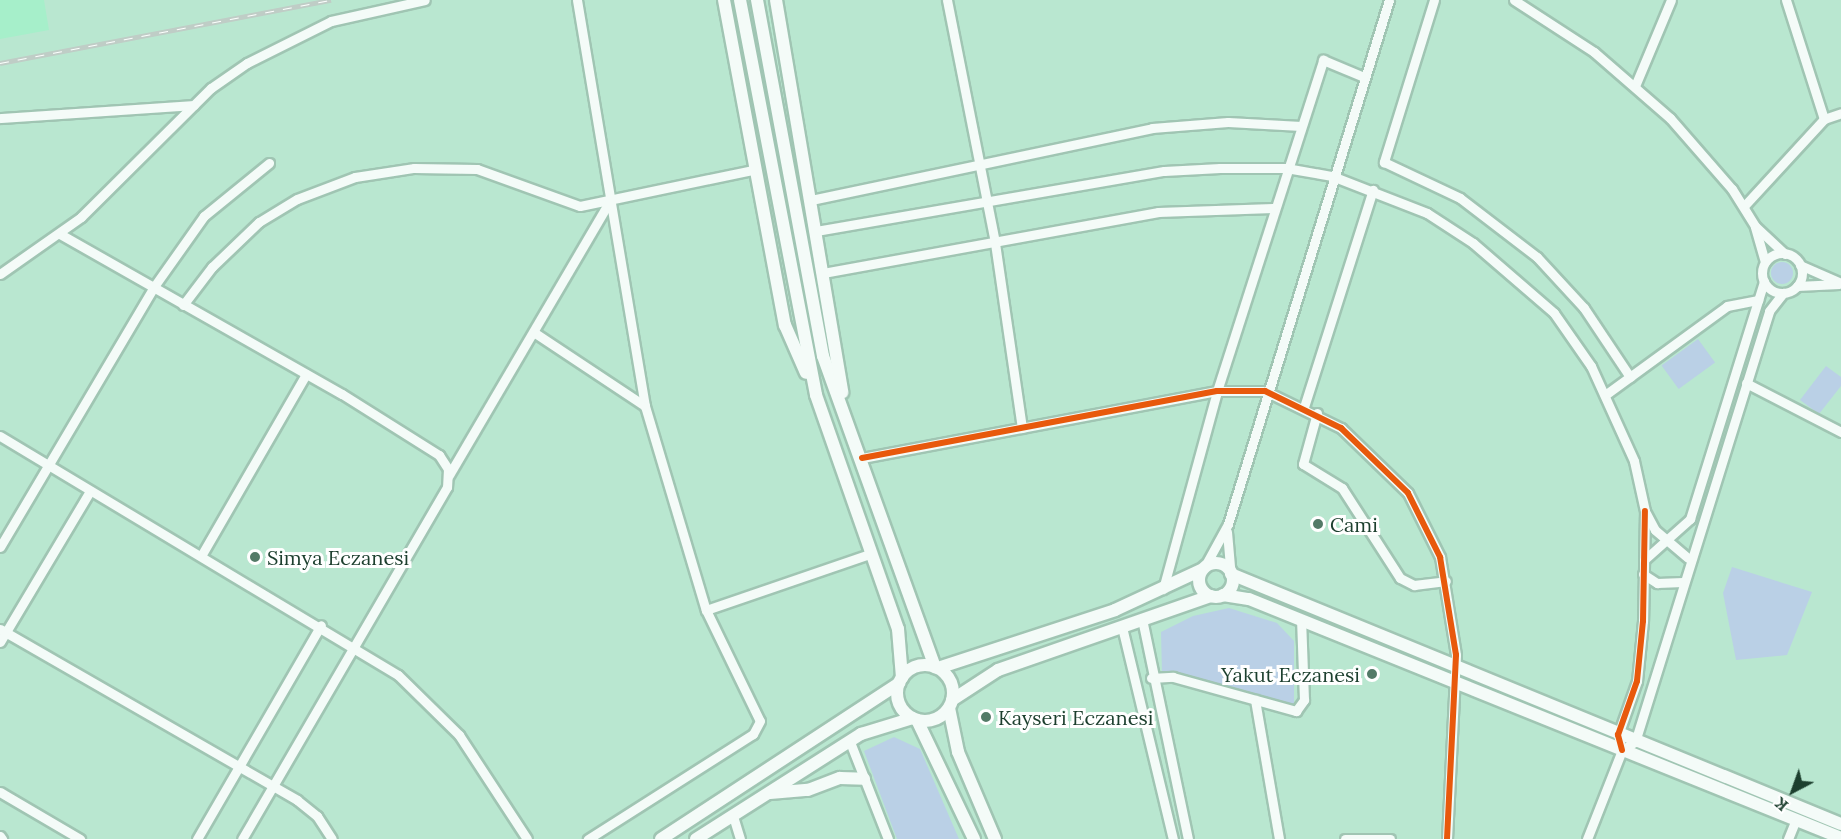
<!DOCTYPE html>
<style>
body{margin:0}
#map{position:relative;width:1841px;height:839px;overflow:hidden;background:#b9e7d0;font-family:Lora,serif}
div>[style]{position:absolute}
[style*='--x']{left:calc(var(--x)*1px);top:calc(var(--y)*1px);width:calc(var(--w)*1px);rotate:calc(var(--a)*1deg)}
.built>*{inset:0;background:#a6efca}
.green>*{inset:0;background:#bad0e6;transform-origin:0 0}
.round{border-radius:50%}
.roads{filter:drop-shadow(2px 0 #a0c5b3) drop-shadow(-2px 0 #a0c5b3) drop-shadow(0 2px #a0c5b3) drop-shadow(0 -2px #a0c5b3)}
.street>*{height:9px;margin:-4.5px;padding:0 4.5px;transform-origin:4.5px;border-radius:4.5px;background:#f4fbf8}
.street>.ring{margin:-4.5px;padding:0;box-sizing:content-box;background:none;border:9px solid #f4fbf8;border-radius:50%}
.secondary>*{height:12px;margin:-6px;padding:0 6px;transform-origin:6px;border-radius:6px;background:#f4fbf8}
.secondary>.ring{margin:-6px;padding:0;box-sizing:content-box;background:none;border:12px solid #f4fbf8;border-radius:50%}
.rail>*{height:5px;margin-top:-2.5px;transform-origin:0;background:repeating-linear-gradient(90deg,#fff 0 9px,#bfcdc6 0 18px);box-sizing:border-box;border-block:2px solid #bfcdc6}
.cycleway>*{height:6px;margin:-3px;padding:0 3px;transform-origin:3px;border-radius:3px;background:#e8590c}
.dots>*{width:16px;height:16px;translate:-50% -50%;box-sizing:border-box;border:3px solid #fff;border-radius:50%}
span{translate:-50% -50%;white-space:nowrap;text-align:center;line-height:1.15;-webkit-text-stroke:6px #fff;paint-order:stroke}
.poi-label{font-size:20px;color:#1c3f2e}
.left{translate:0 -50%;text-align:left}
.right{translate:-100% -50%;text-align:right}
.north{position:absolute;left:1763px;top:761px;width:60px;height:60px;-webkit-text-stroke:4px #fff;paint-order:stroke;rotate:221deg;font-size:16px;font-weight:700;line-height:24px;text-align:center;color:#1c3f2e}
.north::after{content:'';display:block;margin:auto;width:21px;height:27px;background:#1c3f2e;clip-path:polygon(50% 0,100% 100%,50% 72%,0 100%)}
</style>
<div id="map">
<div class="built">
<div style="clip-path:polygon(0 0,44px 0,49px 30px,0 39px)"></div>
</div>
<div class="green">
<div class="round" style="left:1771px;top:262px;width:22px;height:22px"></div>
<div style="left:1698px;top:339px;width:29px;height:45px;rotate:54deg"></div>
<div style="clip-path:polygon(1826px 366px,1841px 377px,1841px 386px,1819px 414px,1800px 400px)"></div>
<div style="clip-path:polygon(1732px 567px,1812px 592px,1787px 655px,1736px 660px,1723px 593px)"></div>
<div style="clip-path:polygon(1229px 608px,1277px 623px,1294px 641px,1294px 706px,1162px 673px,1161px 632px,1193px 616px)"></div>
<div style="clip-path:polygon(894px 737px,920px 749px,959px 839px,897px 839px,864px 751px)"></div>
</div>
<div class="roads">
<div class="street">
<div style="--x:577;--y:0;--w:412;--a:80.5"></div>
<div style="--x:947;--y:0;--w:248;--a:78.8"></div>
<div style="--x:995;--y:243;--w:187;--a:81.7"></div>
<div style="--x:1434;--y:0;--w:170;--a:107.2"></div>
<div style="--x:1384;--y:162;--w:84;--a:25.3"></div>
<div style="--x:1460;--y:198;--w:97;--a:37.5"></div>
<div style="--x:1537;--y:257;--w:69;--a:47.3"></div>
<div style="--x:1584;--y:308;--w:83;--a:56.3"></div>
<div style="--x:1514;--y:0;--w:95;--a:33"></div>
<div style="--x:1594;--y:52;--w:101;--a:41"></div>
<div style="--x:1670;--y:118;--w:94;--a:48.9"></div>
<div style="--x:1732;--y:189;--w:44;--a:58.1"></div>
<div style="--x:1786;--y:0;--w:125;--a:72.3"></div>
<div style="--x:1635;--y:86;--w:93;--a:-67.3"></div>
<div style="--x:0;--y:118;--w:194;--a:-3.8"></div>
<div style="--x:811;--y:200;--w:349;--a:-11.9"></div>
<div style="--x:1152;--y:128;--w:76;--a:-4.5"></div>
<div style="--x:1228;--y:122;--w:73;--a:3.1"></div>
<div style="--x:1745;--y:205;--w:117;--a:-47.4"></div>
<div style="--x:1824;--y:119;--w:18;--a:-19"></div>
<div style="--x:816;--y:231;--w:353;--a:-9.8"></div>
<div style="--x:1164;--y:171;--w:56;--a:-3.1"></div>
<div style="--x:1220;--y:168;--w:66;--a:0"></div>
<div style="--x:1286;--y:168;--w:47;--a:9.9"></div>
<div style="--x:1332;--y:176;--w:102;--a:21.3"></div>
<div style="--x:1427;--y:213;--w:55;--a:33.1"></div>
<div style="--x:1473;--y:243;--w:107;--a:40.8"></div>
<div style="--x:1554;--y:313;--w:65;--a:55.1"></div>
<div style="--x:1591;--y:366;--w:104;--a:65.6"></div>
<div style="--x:1634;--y:461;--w:51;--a:77.6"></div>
<div style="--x:1645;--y:511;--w:110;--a:91"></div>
<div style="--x:1643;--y:621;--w:60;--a:95.7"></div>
<div style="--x:1637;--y:681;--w:57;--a:109.4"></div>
<div style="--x:1618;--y:735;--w:16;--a:75"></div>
<div style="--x:60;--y:234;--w:324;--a:29.6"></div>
<div style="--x:342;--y:394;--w:115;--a:32.2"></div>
<div style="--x:439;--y:455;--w:17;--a:57"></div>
<div style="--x:448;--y:469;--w:18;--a:93"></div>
<div style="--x:447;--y:487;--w:407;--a:120.2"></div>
<div class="ring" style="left:1762px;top:253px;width:31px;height:31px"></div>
<div style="--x:1765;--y:262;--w:37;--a:-106"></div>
<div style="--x:1755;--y:226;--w:41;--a:43"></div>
<div style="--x:1800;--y:265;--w:45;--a:23.7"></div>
<div style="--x:823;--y:273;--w:341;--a:-10.3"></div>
<div style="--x:1158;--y:212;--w:115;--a:-2"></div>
<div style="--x:0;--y:274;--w:99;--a:-35.1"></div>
<div style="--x:81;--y:217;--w:183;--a:-44.8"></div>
<div style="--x:211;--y:88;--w:44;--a:-34.8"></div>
<div style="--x:247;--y:63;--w:94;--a:-26.6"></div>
<div style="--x:331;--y:21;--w:96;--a:-12.6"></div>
<div style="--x:1797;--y:286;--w:42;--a:-2.7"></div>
<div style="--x:183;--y:305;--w:48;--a:-52.7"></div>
<div style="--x:212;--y:267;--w:65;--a:-43.8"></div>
<div style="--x:259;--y:222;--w:44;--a:-31.2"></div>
<div style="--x:297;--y:199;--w:62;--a:-20.8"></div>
<div style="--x:355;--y:177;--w:60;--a:-8.7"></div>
<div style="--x:414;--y:168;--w:63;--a:0.9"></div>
<div style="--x:477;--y:169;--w:109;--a:19.8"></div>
<div style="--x:580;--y:206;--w:177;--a:-11.8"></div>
<div style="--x:535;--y:333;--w:132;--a:33.6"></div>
<div style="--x:645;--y:406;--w:213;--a:73.4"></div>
<div style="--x:706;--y:610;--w:123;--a:64.1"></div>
<div style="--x:760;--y:721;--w:15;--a:118"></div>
<div style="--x:753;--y:734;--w:196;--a:147.5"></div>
<div style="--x:1746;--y:383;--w:107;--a:27.3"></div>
<div style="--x:1605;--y:395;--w:151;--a:-36.1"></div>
<div style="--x:1727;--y:306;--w:32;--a:-11"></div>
<div style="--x:1304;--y:407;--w:228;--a:-72.4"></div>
<div style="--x:1317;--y:413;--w:53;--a:105.4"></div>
<div style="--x:1303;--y:464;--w:46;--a:31.6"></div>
<div style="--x:1342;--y:488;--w:107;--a:57.2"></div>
<div style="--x:1400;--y:578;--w:16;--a:27"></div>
<div style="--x:1414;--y:585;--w:32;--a:-7"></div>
<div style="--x:0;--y:436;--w:464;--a:31"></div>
<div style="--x:398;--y:675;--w:86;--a:44.5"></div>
<div style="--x:459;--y:735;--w:124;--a:56.8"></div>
<div style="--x:862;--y:458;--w:361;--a:-10.7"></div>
<div style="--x:1217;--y:391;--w:48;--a:0"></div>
<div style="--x:1265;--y:391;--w:85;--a:26"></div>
<div style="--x:1341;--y:428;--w:93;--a:44.1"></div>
<div style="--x:1408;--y:493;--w:72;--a:63.4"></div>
<div style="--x:1440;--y:557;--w:99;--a:80.7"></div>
<div style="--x:1456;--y:655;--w:184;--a:92.8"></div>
<div style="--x:449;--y:475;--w:320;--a:-59.6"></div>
<div style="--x:1646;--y:513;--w:19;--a:62"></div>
<div style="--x:1655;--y:530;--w:43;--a:40.3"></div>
<div style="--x:1227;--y:532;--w:38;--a:85"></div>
<div style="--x:0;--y:547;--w:301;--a:-59.4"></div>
<div style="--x:153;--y:288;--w:88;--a:-54.7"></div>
<div style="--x:204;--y:216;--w:84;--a:-39.2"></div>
<div style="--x:201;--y:556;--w:210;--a:-60"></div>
<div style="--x:1644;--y:560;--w:62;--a:-41.7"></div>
<div style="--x:1690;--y:519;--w:249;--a:-72.7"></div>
<div style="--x:1205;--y:566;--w:48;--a:-61.3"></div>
<div style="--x:1228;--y:524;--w:548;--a:-72.92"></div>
<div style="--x:1643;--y:574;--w:17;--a:33"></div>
<div style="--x:1657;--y:583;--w:26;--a:-2"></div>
<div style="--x:1163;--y:589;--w:205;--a:-74.7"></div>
<div style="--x:1217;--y:391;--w:348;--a:-72.2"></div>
<div style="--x:1323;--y:60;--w:44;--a:22.5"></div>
<div style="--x:706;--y:610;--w:173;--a:-18.9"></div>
<div style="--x:1142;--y:619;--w:225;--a:78.2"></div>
<div style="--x:1122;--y:627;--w:218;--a:76.5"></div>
<div style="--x:0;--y:629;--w:343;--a:29.9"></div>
<div style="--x:297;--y:800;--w:26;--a:39"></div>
<div style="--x:317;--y:816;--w:27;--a:57"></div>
<div style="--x:0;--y:642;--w:176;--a:-59.2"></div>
<div style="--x:1151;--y:678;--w:22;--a:-3"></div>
<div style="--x:1173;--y:677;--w:128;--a:15.5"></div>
<div style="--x:1296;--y:711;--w:14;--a:-54"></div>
<div style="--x:1304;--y:700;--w:81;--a:-92.1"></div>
<div style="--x:1255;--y:700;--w:141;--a:80.2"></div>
<div style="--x:850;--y:742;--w:104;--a:68.6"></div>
<div style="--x:0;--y:792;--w:93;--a:30.4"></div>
<div style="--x:733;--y:816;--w:24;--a:73"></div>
<div style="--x:0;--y:836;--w:4;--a:56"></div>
<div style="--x:197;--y:839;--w:247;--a:-59.9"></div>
<div style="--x:1345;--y:839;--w:45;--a:0"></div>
<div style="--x:1587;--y:839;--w:96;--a:-68.5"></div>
<div style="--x:1622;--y:750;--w:15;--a:-32"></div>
<div style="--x:1635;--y:742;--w:451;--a:-72.7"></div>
<div style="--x:1769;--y:311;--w:23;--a:-52"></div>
<div style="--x:1788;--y:839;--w:22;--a:-68"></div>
</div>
<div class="secondary">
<div style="--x:724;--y:0;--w:331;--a:79.4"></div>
<div style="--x:785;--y:325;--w:52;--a:66.4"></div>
<div style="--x:740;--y:0;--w:402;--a:79.1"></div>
<div style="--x:816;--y:395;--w:248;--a:70.7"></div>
<div style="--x:898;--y:629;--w:49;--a:85.3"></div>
<div style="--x:757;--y:0;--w:362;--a:79.5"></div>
<div style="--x:823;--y:356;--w:331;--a:70.2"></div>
<div style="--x:776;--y:0;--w:398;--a:80.4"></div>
<div class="ring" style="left:1199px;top:563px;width:22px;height:22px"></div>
<div style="--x:1231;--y:574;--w:659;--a:22.29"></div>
<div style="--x:1223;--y:595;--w:26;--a:9"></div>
<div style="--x:1249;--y:599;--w:638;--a:21.98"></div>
<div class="ring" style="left:897px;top:665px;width:44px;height:44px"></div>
<div style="--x:938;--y:668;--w:186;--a:-18.1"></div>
<div style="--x:1115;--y:610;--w:95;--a:-24.9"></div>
<div style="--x:952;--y:700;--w:55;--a:-33.1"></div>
<div style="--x:998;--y:670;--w:225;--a:-19.2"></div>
<div style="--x:949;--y:708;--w:45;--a:78.4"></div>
<div style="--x:958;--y:752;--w:95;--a:67"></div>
<div style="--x:917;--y:720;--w:132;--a:64.4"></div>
<div style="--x:770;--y:793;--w:38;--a:-5"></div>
<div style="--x:808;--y:790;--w:34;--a:-21"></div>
<div style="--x:840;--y:778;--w:24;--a:2"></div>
<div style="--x:661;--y:839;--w:285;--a:-33.2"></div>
<div style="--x:696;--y:839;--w:196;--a:-32.5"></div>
<div style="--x:861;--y:734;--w:54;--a:-17.1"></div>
</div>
</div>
<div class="rail">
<div style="--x:0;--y:63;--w:337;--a:-10.8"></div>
</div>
<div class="cycleway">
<div style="--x:862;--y:458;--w:361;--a:-10.7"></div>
<div style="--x:1217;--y:391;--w:48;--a:0"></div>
<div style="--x:1265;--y:391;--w:85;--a:26"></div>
<div style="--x:1341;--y:428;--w:93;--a:44.1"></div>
<div style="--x:1408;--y:493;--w:72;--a:63.4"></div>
<div style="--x:1440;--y:557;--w:99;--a:80.7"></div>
<div style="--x:1456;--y:655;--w:184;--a:92.8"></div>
<div style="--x:1622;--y:750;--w:16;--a:-105"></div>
<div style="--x:1618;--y:735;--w:57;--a:-70.6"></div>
<div style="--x:1637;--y:681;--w:60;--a:-84.3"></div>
<div style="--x:1643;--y:621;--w:110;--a:-89"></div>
</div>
<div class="dots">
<div style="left:1318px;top:524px;background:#537a67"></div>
<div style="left:255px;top:557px;background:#537a67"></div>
<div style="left:1372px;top:674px;background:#537a67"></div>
<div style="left:986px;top:717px;background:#537a67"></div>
</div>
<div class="poi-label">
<span class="left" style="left:1330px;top:524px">Cami</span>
<span class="left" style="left:267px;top:557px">Simya Eczanesi</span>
<span class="right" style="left:1360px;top:674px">Yakut Eczanesi</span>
<span class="left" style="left:998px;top:717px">Kayseri Eczanesi</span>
</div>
<div class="north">K</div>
</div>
